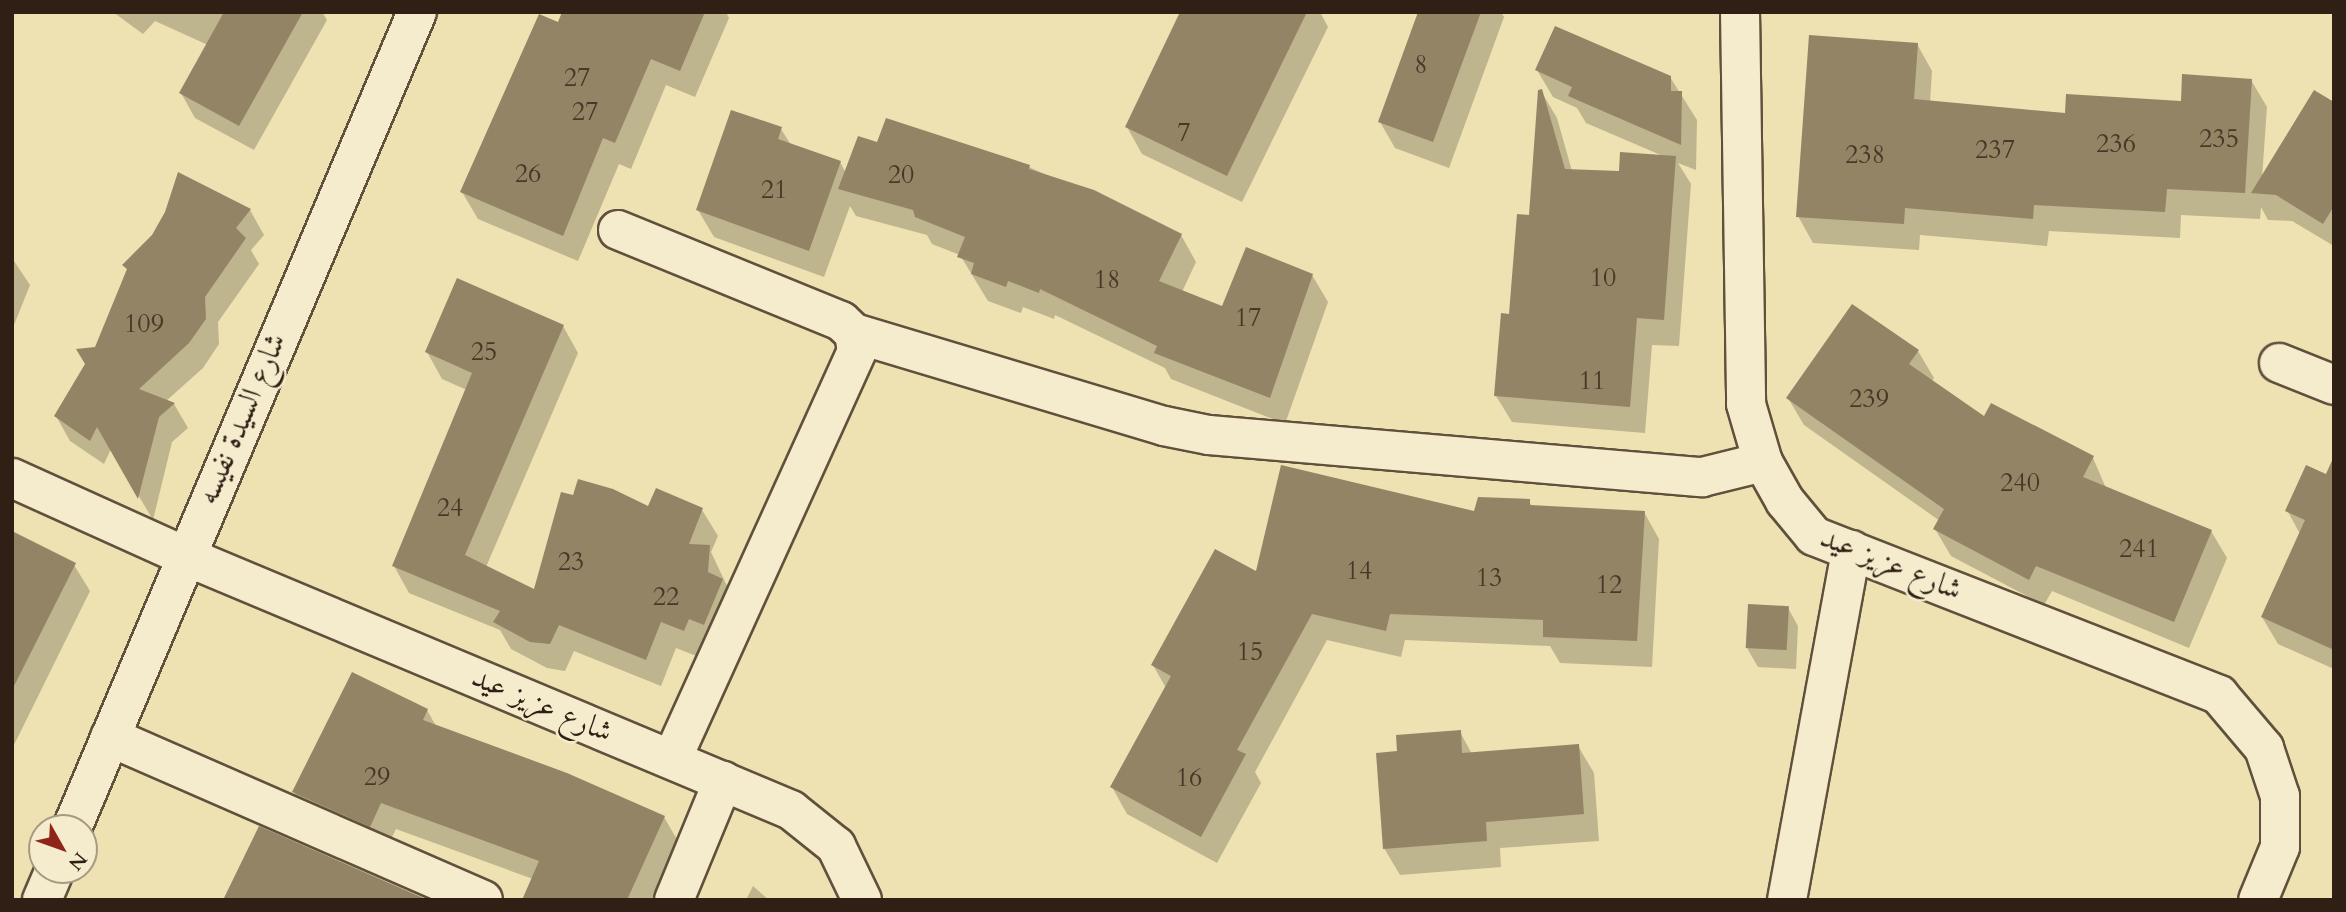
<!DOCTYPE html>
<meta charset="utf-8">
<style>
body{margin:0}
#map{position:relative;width:2346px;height:912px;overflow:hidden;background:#eee1b2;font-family:Cardo,Amiri,serif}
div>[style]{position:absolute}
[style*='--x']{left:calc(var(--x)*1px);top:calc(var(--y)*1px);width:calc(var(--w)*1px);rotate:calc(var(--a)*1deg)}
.shadow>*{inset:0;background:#0003}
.building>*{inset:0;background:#938466;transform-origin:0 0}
.roads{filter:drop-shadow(2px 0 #60503c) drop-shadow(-2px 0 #60503c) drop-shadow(0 2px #60503c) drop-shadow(0 -2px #60503c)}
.minor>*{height:38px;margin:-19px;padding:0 19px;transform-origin:19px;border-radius:19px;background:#f4eccd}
span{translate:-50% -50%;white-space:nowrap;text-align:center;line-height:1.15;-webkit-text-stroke:5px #f4eccd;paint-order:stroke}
.number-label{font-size:26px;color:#493828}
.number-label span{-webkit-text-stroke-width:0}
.street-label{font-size:30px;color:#301f14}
.frame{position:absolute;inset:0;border:14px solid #301f14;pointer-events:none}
.north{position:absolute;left:28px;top:814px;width:70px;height:70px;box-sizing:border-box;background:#f4eccd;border:2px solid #a69a83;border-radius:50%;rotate:130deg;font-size:19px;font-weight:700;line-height:28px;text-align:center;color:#301f14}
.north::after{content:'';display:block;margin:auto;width:24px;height:32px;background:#8f2418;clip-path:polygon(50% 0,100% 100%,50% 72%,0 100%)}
</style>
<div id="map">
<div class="shadow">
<div style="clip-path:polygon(113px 12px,322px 12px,327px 20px,254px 150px,195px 118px,181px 93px,208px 45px,155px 21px,143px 34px)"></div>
<div style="clip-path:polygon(564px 12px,726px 12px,729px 18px,695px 97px,666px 85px,631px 169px,619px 164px,578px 261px,478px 219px,462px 192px)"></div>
<div style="clip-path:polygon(1182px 12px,1320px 12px,1328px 27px,1242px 202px,1142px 154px,1127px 127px)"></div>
<div style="clip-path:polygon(1420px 12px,1501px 12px,1504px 17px,1449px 168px,1395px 148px,1380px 122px)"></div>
<div style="clip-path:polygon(1917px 44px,1932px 71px,1930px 103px,2067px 115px,2183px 102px,2251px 80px,2267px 107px,2262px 178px,2334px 104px,2334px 246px,2292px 221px,2268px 220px,2261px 207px,2260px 219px,2181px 215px,2180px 238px,2049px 231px,2047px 246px,1920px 235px,1919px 250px,1813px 243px,1798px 216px)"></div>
<div style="clip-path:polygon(1537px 70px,1670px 77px,1697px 120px,1696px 170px,1678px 163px,1691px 184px,1679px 346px,1652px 345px,1645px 433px,1512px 422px,1496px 396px,1531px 217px,1541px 91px,1557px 118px,1572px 171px,1620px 172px,1663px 156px,1586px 123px,1577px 108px,1553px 97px)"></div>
<div style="clip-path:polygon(781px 129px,791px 145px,840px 162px,846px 173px,878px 144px,1029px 167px,1181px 235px,1196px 262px,1182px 292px,1223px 308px,1312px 275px,1328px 302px,1285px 424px,1171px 379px,1165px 368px,1055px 315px,1054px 319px,1023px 307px,1021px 313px,988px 301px,960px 255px,932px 244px,927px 235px,856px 216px,850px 206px,824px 277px,714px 237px,698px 210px)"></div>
<div style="clip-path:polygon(250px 210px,264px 235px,251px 250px,259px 264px,218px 322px,219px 344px,203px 368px,166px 401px,174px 404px,188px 428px,172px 442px,153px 520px,111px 449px,104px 464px,70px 441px,56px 416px,96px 349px,128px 271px,125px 266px)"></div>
<div style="clip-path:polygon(12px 258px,30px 285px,12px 330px)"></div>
<div style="clip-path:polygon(1853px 306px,1918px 351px,1934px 378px,1931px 382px,1984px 418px,2093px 458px,2106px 488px,2211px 531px,2227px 558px,2189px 648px,2052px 591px,2044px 605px,1951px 556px,1935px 529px,1940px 521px,1804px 425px,1788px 398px)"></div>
<div style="clip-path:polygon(563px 326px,578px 353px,486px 567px,535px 591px,649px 509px,702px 510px,718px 536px,711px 552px,737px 607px,699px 657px,676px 648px,661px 686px,574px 651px,565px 671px,547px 668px,511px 649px,500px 630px,409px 593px,394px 566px,467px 390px,442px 379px,427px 352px)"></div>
<div style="clip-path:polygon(2334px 476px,2334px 669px,2278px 644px,2262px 617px,2300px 534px,2287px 510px)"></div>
<div style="clip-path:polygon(1529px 501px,1532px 507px,1644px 512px,1659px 539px,1652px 667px,1560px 663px,1550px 646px,1405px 640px,1401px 657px,1327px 640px,1255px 772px,1261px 783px,1217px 863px,1127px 814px,1112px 787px,1166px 688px,1153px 665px,1257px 574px)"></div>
<div style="clip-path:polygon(12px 533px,74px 565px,90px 591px,12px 749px)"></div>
<div style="clip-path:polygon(1788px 608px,1798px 626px,1796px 669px,1758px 667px,1747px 648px)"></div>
<div style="clip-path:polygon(427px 710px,436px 726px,664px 817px,679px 843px,653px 900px,523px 900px,533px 879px,396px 829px,385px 852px,309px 819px,294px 792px)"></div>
<div style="clip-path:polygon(1460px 732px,1472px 754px,1578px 746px,1594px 773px,1599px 841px,1500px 848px,1501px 867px,1400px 875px,1384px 848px,1399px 753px)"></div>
<div style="clip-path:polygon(753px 886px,769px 900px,746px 900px)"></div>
</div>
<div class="building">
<div style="clip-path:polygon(224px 12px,303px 12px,239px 126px,179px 93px)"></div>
<div style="clip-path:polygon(562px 12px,705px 12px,680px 71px,651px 59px,615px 143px,603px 138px,563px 236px,460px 192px,539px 14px,558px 22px)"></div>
<div style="clip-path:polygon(1180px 12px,1307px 12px,1227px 176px,1125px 127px)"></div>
<div style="clip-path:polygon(1418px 12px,1481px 12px,1433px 142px,1378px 122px)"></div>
<div style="clip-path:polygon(1555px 26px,1671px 76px,1671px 91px,1682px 91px,1681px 145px,1568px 96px,1572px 87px,1535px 70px)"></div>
<div style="clip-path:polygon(1809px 35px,1918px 43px,1914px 99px,2065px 113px,2066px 94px,2181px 101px,2182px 74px,2252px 79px,2245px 193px,2167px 189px,2165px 212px,2034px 205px,2033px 219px,1905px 208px,1904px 224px,1796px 217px)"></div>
<div style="clip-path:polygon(1542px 89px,1565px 169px,1619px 171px,1620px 152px,1676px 156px,1664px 320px,1637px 318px,1630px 407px,1494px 396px,1501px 313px,1509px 314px,1517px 214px,1529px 215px,1538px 90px)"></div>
<div style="clip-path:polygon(2314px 90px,2334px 102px,2334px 206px,2323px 224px,2276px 195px,2251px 193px)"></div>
<div style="clip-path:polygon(731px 110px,782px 127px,778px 139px,841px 161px,809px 251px,696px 210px)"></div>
<div style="clip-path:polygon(886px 118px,1030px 165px,1029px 169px,1094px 190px,1182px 234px,1159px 281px,1222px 306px,1246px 247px,1313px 274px,1270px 398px,1154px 353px,1157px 346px,1040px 289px,1039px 293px,1008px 281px,1006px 287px,971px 274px,974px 263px,957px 257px,965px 237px,915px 217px,913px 210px,838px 189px,858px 136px,877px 142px)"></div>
<div style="clip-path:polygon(178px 172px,251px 209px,236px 228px,246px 238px,205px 297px,206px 319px,189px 343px,139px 389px,175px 403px,159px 417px,138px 499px,97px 427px,90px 441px,54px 416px,85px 364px,76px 349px,95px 347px,127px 269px,122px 265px,152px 235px,165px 212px)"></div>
<div style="clip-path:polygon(457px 278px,564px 325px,465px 555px,534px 589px,561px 492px,573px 495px,578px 479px,613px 489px,648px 506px,656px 488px,703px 508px,689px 544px,710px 545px,708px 572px,723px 579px,704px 625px,689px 619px,684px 631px,661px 622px,646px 660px,559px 625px,550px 644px,530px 642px,493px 622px,500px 611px,392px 566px,472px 373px,425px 352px)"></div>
<div style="clip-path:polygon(1852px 304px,1919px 350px,1909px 364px,1984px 416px,1991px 403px,2094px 456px,2083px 477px,2212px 530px,2174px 622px,2036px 566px,2029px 580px,1933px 529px,1944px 509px,1786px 398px)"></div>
<div style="clip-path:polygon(2334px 456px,2334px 650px,2261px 617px,2305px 520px,2285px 511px,2306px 465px,2326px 474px)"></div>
<div style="clip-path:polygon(1281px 465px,1474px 511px,1478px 497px,1530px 499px,1530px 505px,1645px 511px,1637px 641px,1543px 637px,1543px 620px,1390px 614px,1386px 631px,1312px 614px,1237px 750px,1246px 754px,1201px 837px,1110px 787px,1171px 676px,1151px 665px,1215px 549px,1256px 571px)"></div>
<div style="clip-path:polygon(12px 531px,76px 563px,12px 690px)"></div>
<div style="left:1748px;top:604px;width:41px;height:44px;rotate:3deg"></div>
<div style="clip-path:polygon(352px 672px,428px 709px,423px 720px,567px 773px,665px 816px,627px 900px,522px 900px,539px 861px,381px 803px,370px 827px,292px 792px)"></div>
<div style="clip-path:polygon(1461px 730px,1462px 753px,1579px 744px,1584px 814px,1486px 822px,1487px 841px,1383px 849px,1376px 753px,1397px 751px,1396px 735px)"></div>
<div style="clip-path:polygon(259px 826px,428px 900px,223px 900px)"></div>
</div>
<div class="roads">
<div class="minor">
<div style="--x:1740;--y:12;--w:392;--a:89.1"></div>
<div style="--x:1746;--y:404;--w:60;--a:73.7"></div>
<div style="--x:1763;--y:462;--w:45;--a:60.6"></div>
<div style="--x:1785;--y:501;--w:45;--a:50.4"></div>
<div style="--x:1814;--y:536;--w:435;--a:21.4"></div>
<div style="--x:2219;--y:695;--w:70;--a:49.7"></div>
<div style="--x:2264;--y:748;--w:51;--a:71.6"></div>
<div style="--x:2280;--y:796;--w:51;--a:90"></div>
<div style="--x:2280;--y:847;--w:57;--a:112.5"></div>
<div style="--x:618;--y:230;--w:241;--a:22.2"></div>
<div style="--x:841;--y:321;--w:18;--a:43"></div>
<div style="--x:854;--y:333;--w:18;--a:81"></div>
<div style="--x:857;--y:351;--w:448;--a:114.4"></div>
<div style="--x:854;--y:333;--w:324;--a:16.7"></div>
<div style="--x:1164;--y:426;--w:46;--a:11.3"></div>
<div style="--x:1209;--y:435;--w:495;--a:4.9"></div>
<div style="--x:1702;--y:477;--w:63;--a:-13.8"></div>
<div style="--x:2279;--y:363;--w:59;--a:21.8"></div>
<div style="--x:12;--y:478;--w:190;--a:24.3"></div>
<div style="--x:185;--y:556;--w:657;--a:22.74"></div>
<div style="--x:791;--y:810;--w:58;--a:38.7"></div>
<div style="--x:836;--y:846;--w:60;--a:64.3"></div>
<div style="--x:110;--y:737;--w:407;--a:23.6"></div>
<div style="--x:72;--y:828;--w:886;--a:-67.08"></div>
<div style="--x:42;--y:900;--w:33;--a:-67"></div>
<div style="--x:674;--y:900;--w:129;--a:-67.6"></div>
<div style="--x:1787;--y:900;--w:356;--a:-79.6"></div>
</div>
</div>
<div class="number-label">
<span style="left:1421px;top:65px">8</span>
<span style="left:577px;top:78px">27</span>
<span style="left:585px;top:112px">27</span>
<span style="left:1184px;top:133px">7</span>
<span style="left:2219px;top:139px">235</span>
<span style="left:2116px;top:144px">236</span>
<span style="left:1995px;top:150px">237</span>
<span style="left:1865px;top:155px">238</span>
<span style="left:528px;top:174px">26</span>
<span style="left:901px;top:175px">20</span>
<span style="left:774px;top:190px">21</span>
<span style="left:1603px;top:278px">10</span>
<span style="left:1107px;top:280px">18</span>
<span style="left:1248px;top:318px">17</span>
<span style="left:144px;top:324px">109</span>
<span style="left:484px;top:352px">25</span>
<span style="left:1592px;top:381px">11</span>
<span style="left:1869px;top:399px">239</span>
<span style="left:2020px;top:483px">240</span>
<span style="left:450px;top:508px">24</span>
<span style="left:2139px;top:549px">241</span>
<span style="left:571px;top:562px">23</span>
<span style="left:1359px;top:571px">14</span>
<span style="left:1489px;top:578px">13</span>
<span style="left:1609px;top:585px">12</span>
<span style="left:666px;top:597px">22</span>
<span style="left:1250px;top:652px">15</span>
<span style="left:377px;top:777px">29</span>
<span style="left:1189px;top:778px">16</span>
</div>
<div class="street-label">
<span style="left:242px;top:419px;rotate:-67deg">شارع السيدة نفيسه</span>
<span style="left:1891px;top:564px;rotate:22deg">شارع عزيز عيد</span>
<span style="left:542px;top:705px;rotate:23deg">شارع عزيز عيد</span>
</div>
<div class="frame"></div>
<div class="north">N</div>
</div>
